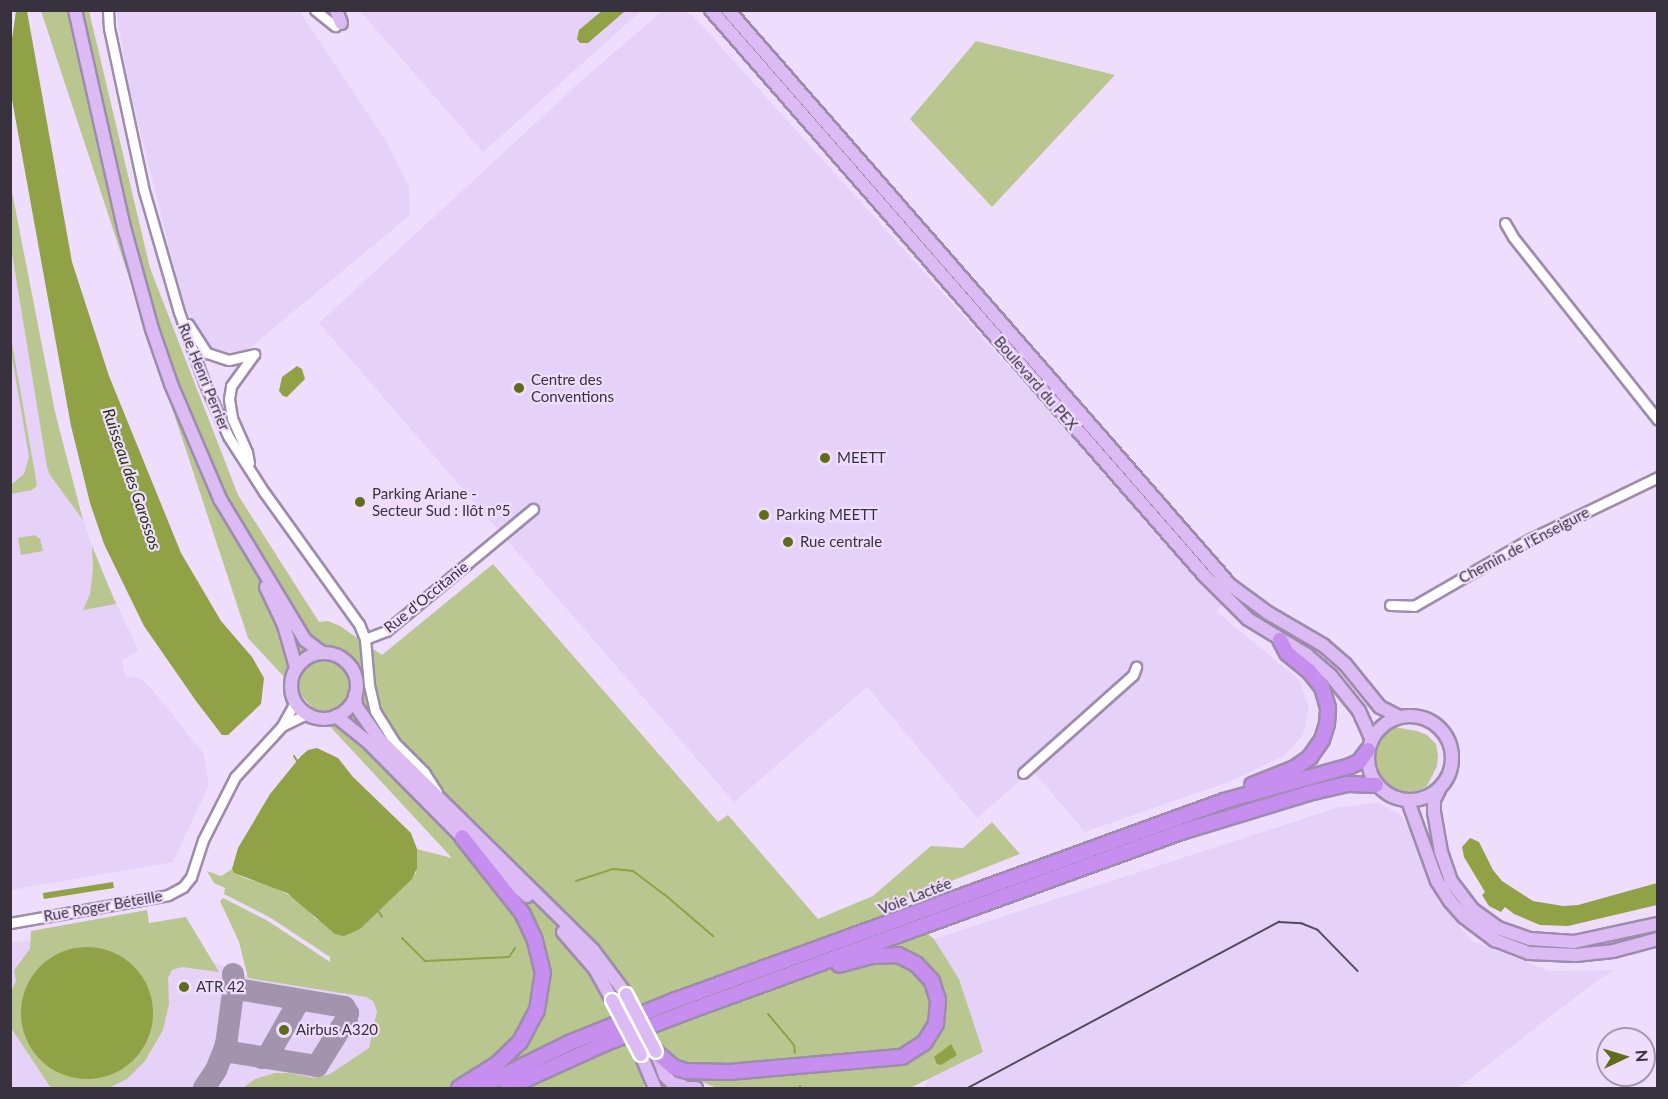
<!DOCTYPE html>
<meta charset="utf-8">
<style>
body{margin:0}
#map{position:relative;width:1668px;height:1099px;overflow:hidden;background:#efddfe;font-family:Lato,sans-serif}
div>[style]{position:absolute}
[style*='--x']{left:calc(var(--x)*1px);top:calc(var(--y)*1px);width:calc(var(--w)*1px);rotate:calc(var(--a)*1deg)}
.built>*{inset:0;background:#e6d1f8}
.green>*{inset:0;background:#b9c690}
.water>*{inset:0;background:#90a146;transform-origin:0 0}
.round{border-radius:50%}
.stream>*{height:2px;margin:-1px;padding:0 1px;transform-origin:1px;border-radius:1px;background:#90a146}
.taxiway>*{height:22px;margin:-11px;padding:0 11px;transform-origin:11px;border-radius:11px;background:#a194ac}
.roads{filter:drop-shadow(2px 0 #9d8cab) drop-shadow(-2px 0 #9d8cab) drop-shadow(0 2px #9d8cab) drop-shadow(0 -2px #9d8cab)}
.minor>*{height:9px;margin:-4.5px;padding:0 4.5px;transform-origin:4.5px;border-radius:4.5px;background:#fff}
.major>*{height:12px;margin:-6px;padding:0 6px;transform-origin:6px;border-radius:6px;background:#dcbbf5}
.major>.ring{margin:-6px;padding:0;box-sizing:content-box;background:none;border:12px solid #dcbbf5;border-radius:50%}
.highway>*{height:14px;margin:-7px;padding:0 7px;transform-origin:7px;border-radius:7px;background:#c58eef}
.tram>*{height:1.5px;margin:-0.75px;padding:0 0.75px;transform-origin:0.75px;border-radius:0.75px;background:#534b5b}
.bridges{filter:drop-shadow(2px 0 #fff) drop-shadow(-2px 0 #fff) drop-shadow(0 2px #fff) drop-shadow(0 -2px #fff)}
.major-bridge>*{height:12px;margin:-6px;padding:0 6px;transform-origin:6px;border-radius:6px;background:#dcbbf5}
.dots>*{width:16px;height:16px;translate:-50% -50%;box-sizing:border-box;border:3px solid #efddfe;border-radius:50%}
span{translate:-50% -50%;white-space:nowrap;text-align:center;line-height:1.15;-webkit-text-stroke:4.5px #efddfe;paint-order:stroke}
.street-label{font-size:15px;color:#38313e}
.poi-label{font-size:15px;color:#38313e}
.left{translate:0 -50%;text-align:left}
.water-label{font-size:16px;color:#2c330c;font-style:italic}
.frame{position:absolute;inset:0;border:12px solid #38313e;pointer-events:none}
.north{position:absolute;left:1596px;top:1027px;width:60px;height:60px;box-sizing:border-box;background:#efddfe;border:2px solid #a698b1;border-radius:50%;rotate:86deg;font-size:16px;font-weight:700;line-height:24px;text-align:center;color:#38313e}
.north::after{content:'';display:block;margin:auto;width:21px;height:27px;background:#5f6d18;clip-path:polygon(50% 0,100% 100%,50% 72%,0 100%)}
</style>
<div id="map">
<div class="built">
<div style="clip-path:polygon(116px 10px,299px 11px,385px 139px,409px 187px,410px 215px,246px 351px,217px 353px,201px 339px,182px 300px,130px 90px)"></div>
<div style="clip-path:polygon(360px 11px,641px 11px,483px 152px)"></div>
<div style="clip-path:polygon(662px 11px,682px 10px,693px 16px,1222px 603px,1217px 612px,1299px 680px,1309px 707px,1303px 735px,1285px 755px,1231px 781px,1085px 832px,1032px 770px,977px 818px,867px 687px,734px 802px,319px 323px,579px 83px)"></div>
<div style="clip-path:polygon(10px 182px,55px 412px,74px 492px,97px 561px,138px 650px,122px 661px,125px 676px,140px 678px,152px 689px,204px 754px,209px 785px,173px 862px,11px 890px)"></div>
<div style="clip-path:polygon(1377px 803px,1399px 813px,1413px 834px,1440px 903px,1472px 941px,1549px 971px,1615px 970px,1595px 982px,1458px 1088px,925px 1088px,959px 979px,934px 939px,1339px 807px)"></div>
<div style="clip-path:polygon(126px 927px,246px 975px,375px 999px,379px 1006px,372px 1054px,322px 1086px,11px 1088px,10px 943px)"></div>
</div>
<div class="green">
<div style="clip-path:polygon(41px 11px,89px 11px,150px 268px,238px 495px,319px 622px,328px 621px,340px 626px,382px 655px,493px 564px,718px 822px,728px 815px,818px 919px,873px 896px,931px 846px,963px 848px,992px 822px,1020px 854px,898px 902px,901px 913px,934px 939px,959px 979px,983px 1052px,910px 1088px,717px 1088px,702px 1082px,677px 1079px,668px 1072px,644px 1083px,644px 1088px,495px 1088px,501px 1067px,521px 1046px,532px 1003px,522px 1029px,507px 1049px,481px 1070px,450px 1088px,243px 1088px,255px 1079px,275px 1073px,289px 1073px,315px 1078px,330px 1074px,369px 1048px,377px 1011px,373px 1001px,366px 997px,248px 978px,239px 942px,220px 901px,223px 898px,268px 921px,330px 962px,330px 957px,271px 918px,224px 894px,225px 888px,214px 883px,207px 871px,221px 876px,232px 869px,234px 873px,247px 879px,268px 884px,298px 900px,317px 920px,387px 903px,416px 873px,417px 849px,452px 858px,248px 638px)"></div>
<div style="clip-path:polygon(976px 41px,1115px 75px,992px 207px,910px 119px)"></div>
<div style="clip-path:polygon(10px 182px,55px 412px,83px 520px,50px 475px,47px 467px,11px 247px)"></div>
<div style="clip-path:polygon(10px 332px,37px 485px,32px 490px,11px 494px,11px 485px,24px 474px,29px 457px,11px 351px)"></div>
<div style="clip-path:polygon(35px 535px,40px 539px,43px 551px,21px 555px,18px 538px)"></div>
<div style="clip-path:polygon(92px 546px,116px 604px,83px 610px,90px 594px,93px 569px)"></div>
<div style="clip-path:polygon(1394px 727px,1417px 731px,1427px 735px,1436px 744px,1438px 756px,1437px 766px,1427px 786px,1420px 790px,1407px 793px,1396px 790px,1385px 785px,1374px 767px,1373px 755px,1377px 742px)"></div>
<div style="clip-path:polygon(evenodd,147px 910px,149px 923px,186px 917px,219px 972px,182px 967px,172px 970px,168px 978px,169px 1004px,163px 1030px,145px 1061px,127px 1079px,109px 1088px,51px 1088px,11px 1028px,10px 994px,16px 981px,14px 970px,30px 949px,31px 931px,147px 910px,80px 947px,95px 947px,145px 1044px,124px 1067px,48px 1066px,33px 1050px,23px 998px,27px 987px,38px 969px,50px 958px,80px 947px)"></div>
</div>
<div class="water">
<div style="clip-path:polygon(603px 10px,625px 11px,588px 43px,580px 43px,577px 39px,579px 30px)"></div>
<div style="clip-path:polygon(16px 11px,27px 11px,72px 262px,109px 376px,181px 553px,221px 621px,252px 657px,264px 678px,261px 704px,228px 735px,222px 735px,196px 701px,144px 626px,104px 544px,90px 503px,71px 426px,11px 94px,11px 46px)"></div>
<div style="clip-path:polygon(297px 366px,302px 369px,305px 379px,287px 397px,283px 396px,279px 391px,282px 377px)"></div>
<div style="clip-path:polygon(317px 748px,338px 758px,353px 777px,411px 833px,417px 849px,417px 868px,412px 879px,360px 929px,344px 936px,335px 934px,287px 893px,234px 873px,232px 869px,238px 848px,270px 794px,301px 756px,308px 750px)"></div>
<div style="clip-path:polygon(1470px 838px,1479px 842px,1493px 870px,1502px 881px,1533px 901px,1563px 906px,1578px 905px,1657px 883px,1657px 905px,1568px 926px,1540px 925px,1514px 914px,1505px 907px,1501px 912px,1489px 906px,1482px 895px,1485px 892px,1464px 857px,1462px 847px)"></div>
<div style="left:113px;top:882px;width:6px;height:71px;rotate:81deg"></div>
<div class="round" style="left:21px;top:947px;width:132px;height:132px"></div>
<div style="clip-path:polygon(951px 1044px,957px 1055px,941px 1065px,937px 1064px,934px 1057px)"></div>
</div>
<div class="stream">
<div style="--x:294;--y:756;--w:9;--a:58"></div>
<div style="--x:576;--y:881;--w:40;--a:-18"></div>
<div style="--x:614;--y:869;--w:19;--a:6"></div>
<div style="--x:633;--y:871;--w:39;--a:37"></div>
<div style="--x:664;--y:894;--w:65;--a:40.6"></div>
<div style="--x:377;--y:909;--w:9;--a:58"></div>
<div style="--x:402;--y:938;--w:33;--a:45"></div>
<div style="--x:425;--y:961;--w:84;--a:-2.7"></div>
<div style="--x:509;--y:957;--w:11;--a:-56"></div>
<div style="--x:768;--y:1014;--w:40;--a:50"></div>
<div style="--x:794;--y:1045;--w:8;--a:83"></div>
<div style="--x:800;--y:1086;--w:2;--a:63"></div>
</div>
<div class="taxiway">
<div style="--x:233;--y:974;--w:11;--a:85"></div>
<div style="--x:234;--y:985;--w:5;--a:53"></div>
<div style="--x:237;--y:989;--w:109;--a:9.5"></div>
<div style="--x:344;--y:1007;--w:7;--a:56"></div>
<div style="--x:348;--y:1013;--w:5;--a:101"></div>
<div style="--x:347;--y:1018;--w:57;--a:122"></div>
<div style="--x:317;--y:1066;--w:87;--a:-170.8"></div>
<div style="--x:231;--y:1052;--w:9;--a:-126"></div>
<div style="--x:226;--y:1045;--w:61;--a:-82.4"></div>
<div style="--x:262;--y:1058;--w:8;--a:-30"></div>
<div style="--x:269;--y:1054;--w:55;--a:-60.6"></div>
<div style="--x:296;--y:1006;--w:8;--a:-113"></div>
<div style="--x:204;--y:1088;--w:22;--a:-56"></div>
<div style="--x:216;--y:1070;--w:27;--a:-68"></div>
</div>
<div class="roads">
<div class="minor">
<div style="--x:108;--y:10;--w:18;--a:87"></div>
<div style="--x:109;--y:28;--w:167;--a:77.9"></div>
<div style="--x:144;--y:191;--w:126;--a:73.9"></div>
<div style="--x:179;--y:312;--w:74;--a:70.3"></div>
<div style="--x:204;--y:382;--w:59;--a:66"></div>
<div style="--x:228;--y:436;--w:67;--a:57.3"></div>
<div style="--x:264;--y:492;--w:163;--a:54.3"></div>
<div style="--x:359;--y:624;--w:16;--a:68"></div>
<div style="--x:365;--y:639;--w:46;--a:85"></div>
<div style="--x:369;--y:685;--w:27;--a:77"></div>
<div style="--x:375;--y:711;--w:39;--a:58"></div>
<div style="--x:396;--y:744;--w:40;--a:45"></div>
<div style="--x:424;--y:772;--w:24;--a:57"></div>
<div style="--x:315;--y:10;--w:26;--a:39"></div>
<div style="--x:1505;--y:223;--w:16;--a:60"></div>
<div style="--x:1513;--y:237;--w:233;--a:51.6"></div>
<div style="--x:188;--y:324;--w:35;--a:57"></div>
<div style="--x:207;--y:353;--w:23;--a:18"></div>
<div style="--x:229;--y:360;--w:26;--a:-13"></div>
<div style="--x:249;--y:463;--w:11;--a:-100"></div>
<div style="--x:247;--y:452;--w:37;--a:-114"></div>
<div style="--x:232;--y:418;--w:19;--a:-99"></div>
<div style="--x:229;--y:399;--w:13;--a:-81"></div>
<div style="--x:231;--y:386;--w:39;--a:-54"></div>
<div style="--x:1390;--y:605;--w:24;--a:2"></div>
<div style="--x:1414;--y:606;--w:136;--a:-30"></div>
<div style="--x:1532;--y:538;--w:140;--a:-25.8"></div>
<div style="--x:365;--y:639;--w:22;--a:-21"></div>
<div style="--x:386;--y:631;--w:191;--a:-39.7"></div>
<div style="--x:282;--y:726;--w:28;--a:-26"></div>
<div style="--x:1023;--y:773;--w:147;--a:-41.7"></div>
<div style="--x:1133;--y:675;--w:9;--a:-69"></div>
<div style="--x:10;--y:923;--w:160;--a:-10"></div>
<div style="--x:168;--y:895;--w:17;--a:-28"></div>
<div style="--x:183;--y:887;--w:13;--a:-51"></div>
<div style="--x:191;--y:877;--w:39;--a:-72"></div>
<div style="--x:203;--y:840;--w:71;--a:-63.1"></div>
<div style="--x:235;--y:777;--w:69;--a:-47.3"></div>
<div style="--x:282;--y:726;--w:26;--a:-61"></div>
</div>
<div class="major">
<div style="--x:75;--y:10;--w:227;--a:77.3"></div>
<div style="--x:125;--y:231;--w:102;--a:74.6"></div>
<div style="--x:152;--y:329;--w:58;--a:70.9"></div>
<div style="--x:171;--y:384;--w:125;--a:66.9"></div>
<div style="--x:220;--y:499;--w:165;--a:58.9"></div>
<div style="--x:305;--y:640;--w:20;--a:37"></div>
<div style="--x:336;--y:10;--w:14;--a:69"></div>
<div style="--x:711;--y:10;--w:750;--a:48.89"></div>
<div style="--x:1204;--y:575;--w:62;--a:45"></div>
<div style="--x:1248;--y:619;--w:69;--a:31.4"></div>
<div style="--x:1307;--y:655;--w:32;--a:41"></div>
<div style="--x:1331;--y:676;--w:45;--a:51.3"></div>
<div style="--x:1359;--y:711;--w:32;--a:66"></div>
<div style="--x:728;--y:10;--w:763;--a:48.88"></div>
<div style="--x:1230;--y:585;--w:47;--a:36.4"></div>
<div style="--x:1268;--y:613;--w:64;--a:30.2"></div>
<div style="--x:1323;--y:645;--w:29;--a:41"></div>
<div style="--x:1345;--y:664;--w:55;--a:50.9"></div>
<div style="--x:1380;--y:707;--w:22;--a:27"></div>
<div style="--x:266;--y:587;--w:42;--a:64.7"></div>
<div style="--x:284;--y:625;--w:44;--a:74.1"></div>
<div class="ring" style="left:291px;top:653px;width:54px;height:54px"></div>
<div style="--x:355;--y:695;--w:11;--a:85"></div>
<div style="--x:356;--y:706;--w:39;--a:55"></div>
<div style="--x:378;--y:738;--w:302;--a:44.6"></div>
<div style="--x:593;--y:950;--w:55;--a:53.1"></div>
<div class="ring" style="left:1368px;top:716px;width:72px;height:72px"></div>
<div style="--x:336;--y:716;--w:41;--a:39.1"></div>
<div style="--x:368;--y:742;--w:134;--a:45.3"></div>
<div style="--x:462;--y:837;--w:88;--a:42.2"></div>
<div style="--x:1439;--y:790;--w:11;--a:117"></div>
<div style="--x:1434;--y:800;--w:12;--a:90"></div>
<div style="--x:1434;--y:812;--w:41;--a:80.1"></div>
<div style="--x:1441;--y:852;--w:31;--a:71"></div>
<div style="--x:1451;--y:881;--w:35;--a:53"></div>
<div style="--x:1472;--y:909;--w:32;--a:36"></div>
<div style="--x:1498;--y:928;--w:34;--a:19"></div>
<div style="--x:1530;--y:939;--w:44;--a:3.9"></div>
<div style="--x:1574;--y:942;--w:86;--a:-12.1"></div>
<div style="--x:1408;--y:801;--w:85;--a:70.1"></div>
<div style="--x:1437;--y:881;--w:24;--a:57"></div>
<div style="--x:1450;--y:901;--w:21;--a:49"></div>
<div style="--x:1464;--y:917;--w:39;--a:37"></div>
<div style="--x:1495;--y:940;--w:36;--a:21"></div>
<div style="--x:1529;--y:953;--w:47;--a:2.4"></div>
<div style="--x:1576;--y:955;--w:37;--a:-6"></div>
<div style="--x:1613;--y:951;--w:47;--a:-14.9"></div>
<div style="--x:563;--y:932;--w:49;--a:49.1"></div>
<div style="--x:595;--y:969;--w:35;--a:61"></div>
<div style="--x:656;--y:1052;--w:26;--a:69"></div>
<div style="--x:665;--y:1076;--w:10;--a:45"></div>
<div style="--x:672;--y:1083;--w:11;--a:15"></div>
<div style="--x:641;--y:1055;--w:36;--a:67"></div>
<div style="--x:676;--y:1088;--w:20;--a:0"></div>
</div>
<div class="highway">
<div style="--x:1252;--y:785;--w:46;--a:-21.6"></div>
<div style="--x:1295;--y:768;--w:19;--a:-36"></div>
<div style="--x:1310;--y:757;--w:21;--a:-55"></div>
<div style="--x:1322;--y:740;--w:17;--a:-73"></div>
<div style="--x:1327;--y:724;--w:16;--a:-86"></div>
<div style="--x:1328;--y:708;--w:22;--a:-106"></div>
<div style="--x:1322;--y:687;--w:21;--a:-129"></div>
<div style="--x:1309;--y:671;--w:28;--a:-141"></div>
<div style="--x:1287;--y:653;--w:15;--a:-118"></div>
<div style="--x:656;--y:1052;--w:23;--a:41"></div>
<div style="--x:673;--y:1067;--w:13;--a:18"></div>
<div style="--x:685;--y:1071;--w:44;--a:1.3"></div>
<div style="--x:729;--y:1072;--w:174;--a:-5"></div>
<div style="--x:902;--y:1057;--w:27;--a:-33"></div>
<div style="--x:925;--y:1042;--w:21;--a:-59"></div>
<div style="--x:936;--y:1024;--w:24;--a:-85"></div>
<div style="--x:938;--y:1000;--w:20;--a:-108"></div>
<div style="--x:932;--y:981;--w:23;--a:-133"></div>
<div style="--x:916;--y:964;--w:20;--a:-153"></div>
<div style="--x:898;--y:955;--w:26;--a:178"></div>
<div style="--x:872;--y:956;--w:34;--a:165"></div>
<div style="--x:459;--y:1088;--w:45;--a:-32.3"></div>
<div style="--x:497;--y:1064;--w:32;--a:-44"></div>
<div style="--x:520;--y:1042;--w:36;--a:-62"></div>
<div style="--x:537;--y:1010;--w:37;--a:-81"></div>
<div style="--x:543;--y:973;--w:36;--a:-104"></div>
<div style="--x:534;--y:938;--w:26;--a:-115"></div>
<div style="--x:523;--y:914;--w:98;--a:-128.4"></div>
<div style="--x:478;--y:1088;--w:102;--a:-26.3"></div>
<div style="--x:569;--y:1043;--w:115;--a:-21.9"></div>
<div style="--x:676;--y:1000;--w:583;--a:-19.96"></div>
<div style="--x:1224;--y:801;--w:131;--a:-15.5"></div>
<div style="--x:1350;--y:766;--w:10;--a:-24"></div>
<div style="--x:1359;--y:762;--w:15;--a:-53"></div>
<div style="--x:507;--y:1088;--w:109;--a:-24.4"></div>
<div style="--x:606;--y:1043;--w:92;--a:-21"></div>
<div style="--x:692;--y:1010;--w:520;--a:-20"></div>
<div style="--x:1181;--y:832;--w:138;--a:-16.9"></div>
<div style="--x:1313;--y:792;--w:37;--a:-13"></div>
<div style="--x:1349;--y:784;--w:27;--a:2"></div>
</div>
</div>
<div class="tram">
<div style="--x:968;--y:1088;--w:353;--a:-28.1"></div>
<div style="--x:1279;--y:922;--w:22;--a:3"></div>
<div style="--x:1301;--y:923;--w:18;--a:22"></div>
<div style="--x:1318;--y:930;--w:57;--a:45.7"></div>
</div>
<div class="bridges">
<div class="major-bridge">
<div style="--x:626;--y:994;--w:65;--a:62.7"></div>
<div style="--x:612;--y:1000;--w:62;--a:62.2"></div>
</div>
</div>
<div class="dots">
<div style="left:519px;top:388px;background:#5f6d18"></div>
<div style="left:825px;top:458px;background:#5f6d18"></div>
<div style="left:360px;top:502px;background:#5f6d18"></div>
<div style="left:764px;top:515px;background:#5f6d18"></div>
<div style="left:788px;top:542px;background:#5f6d18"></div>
<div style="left:184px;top:987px;background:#5f6d18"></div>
<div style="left:284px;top:1030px;background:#5f6d18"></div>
</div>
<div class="street-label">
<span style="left:204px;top:377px;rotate:68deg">Rue Henri Perrier</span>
<span style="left:1036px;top:383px;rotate:49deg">Boulevard du PEX</span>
<span style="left:1524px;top:545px;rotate:-28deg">Chemin de l'Enseigure</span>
<span style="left:426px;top:597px;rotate:-39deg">Rue d'Occitanie</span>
<span style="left:915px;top:896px;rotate:-21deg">Voie Lactée</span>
<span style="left:103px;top:906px;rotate:-10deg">Rue Roger Béteille</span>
</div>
<div class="poi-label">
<span class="left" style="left:531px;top:388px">Centre des<br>Conventions</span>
<span class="left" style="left:837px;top:458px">MEETT</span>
<span class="left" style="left:372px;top:502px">Parking Ariane -<br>Secteur Sud : Ilôt n°5</span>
<span class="left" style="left:776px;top:515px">Parking MEETT</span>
<span class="left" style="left:800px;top:542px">Rue centrale</span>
<span class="left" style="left:196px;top:987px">ATR 42</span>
<span class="left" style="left:296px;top:1030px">Airbus A320</span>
</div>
<div class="water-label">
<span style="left:132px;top:479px;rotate:71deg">Ruisseau des Garossos</span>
</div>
<div class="frame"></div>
<div class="north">N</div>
</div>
